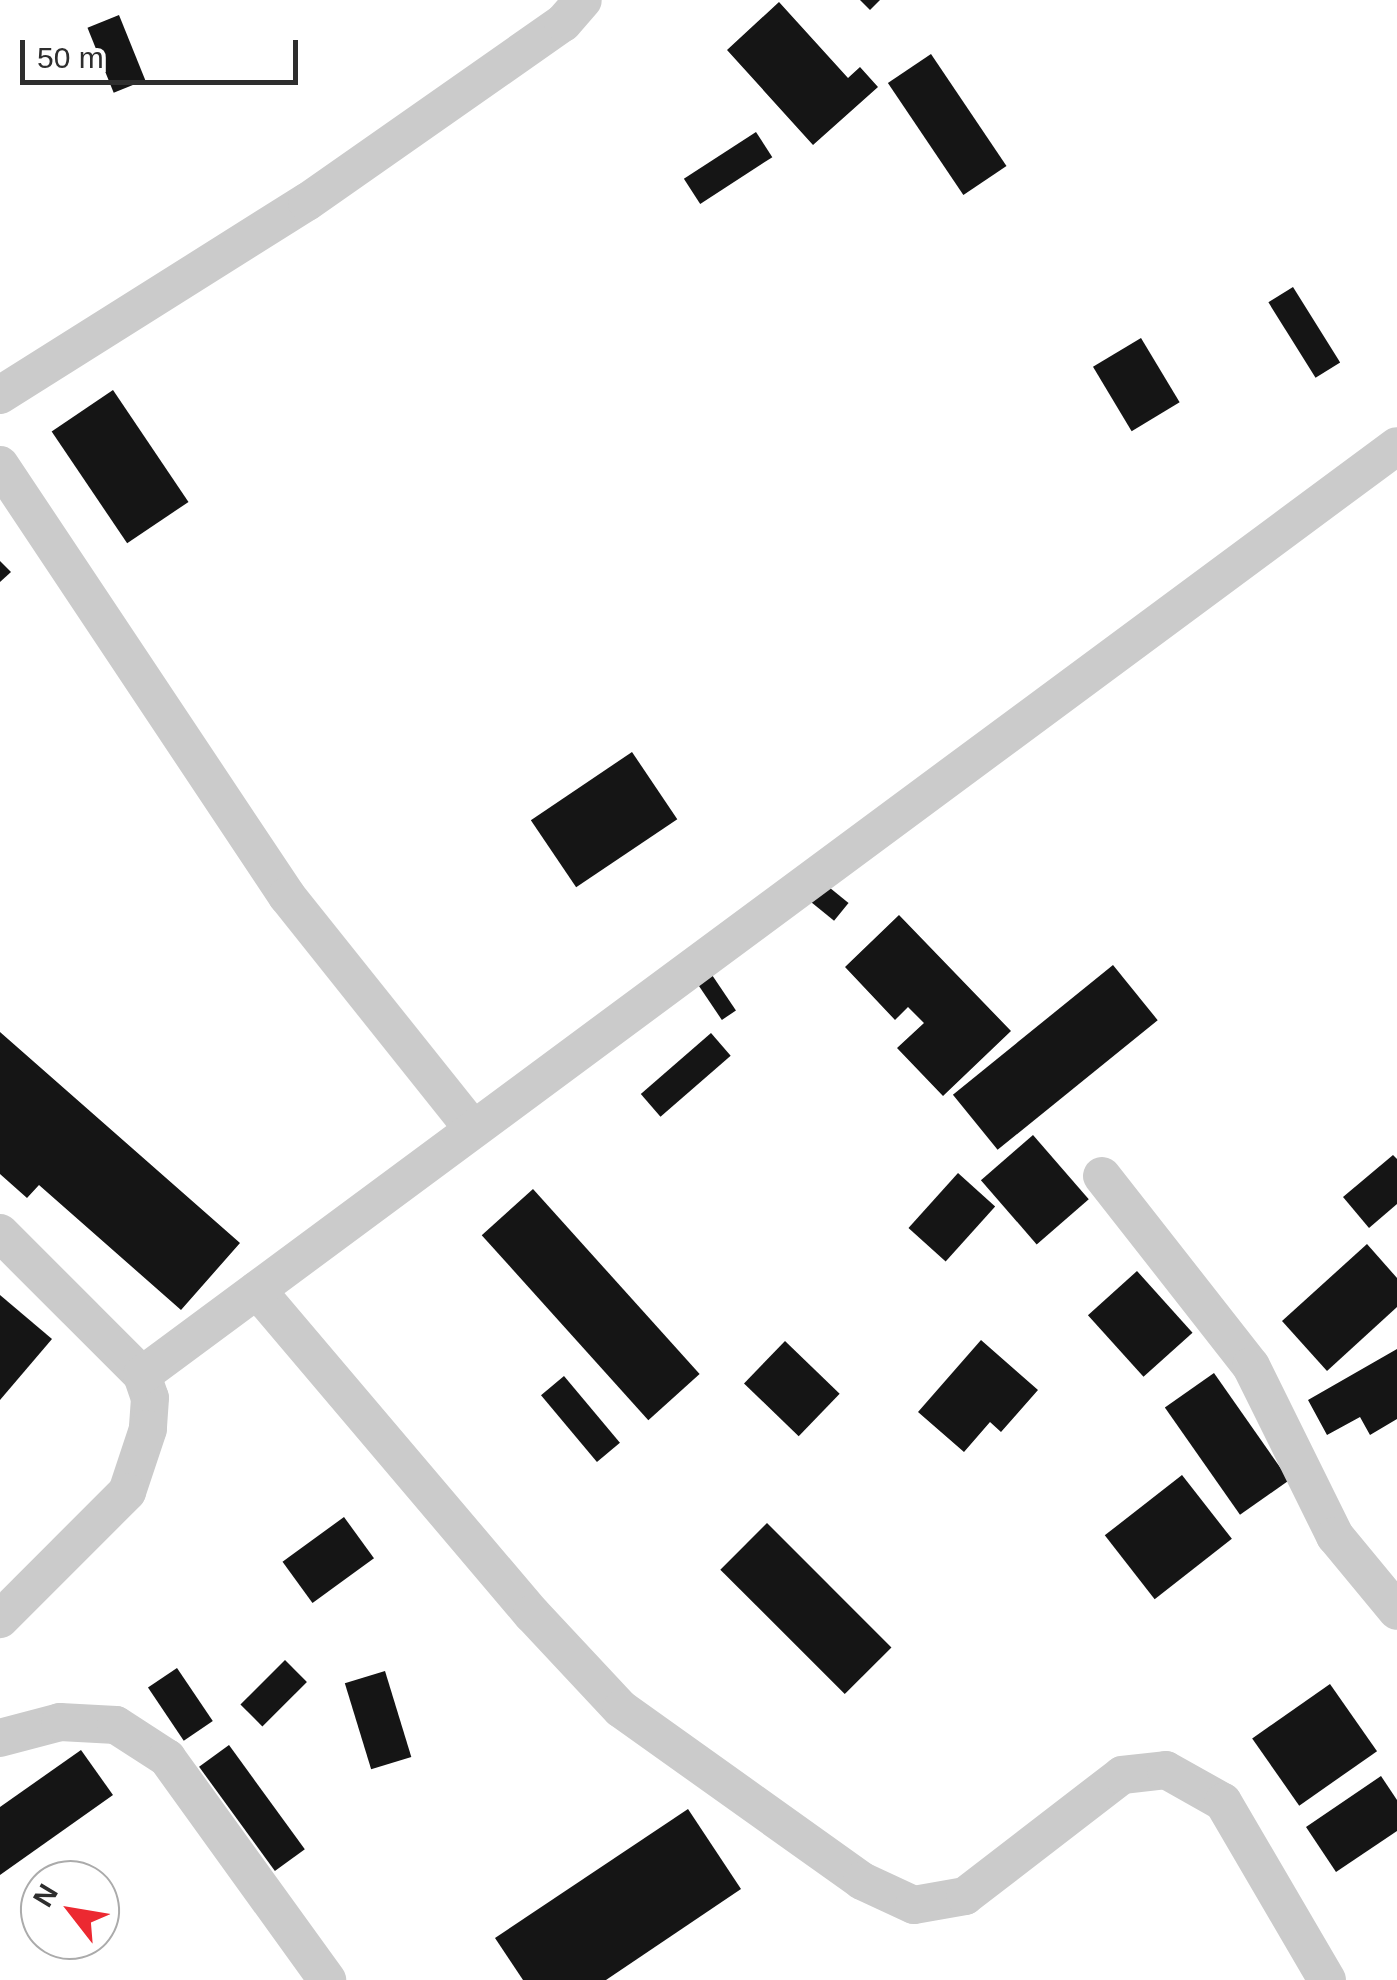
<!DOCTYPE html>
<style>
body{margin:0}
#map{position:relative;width:1397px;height:1980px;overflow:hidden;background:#fff;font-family:Helvetica,sans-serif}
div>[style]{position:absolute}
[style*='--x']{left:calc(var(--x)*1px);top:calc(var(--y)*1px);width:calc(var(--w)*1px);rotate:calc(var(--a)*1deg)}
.building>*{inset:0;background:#151515;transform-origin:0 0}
.minor>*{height:38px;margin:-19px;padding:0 19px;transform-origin:19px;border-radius:19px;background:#cbcbcb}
span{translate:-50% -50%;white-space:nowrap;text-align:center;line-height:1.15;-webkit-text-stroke:10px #fff;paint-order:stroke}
.north{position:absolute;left:20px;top:1860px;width:100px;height:100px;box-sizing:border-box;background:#fff;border:2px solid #ababab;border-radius:50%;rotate:301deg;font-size:28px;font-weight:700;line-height:40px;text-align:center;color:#2e2e2e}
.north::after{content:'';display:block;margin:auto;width:35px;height:45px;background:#ec2931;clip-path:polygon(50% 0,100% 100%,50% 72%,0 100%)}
.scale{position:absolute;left:20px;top:40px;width:278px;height:45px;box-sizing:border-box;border:5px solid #2e2e2e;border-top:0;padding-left:12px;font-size:30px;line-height:35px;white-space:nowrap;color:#2e2e2e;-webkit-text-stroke:8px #fff;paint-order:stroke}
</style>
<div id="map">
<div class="building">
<div style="clip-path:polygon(860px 0,880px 0,870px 10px)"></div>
<div style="clip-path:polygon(779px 2px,848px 78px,860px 67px,878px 87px,813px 145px,727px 50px)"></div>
<div style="left:119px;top:15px;width:70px;height:34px;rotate:68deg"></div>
<div style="left:931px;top:54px;width:135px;height:52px;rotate:56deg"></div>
<div style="left:756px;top:132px;width:30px;height:86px;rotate:57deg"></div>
<div style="left:1293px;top:287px;width:89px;height:29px;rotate:58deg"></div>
<div style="left:1141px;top:338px;width:75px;height:56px;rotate:59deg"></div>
<div style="left:113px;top:390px;width:135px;height:74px;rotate:56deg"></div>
<div style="clip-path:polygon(0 561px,11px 572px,0 582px)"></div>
<div style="left:632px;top:752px;width:81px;height:122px;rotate:56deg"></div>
<div style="left:819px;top:879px;width:38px;height:23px;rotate:39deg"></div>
<div style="clip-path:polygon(899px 915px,1011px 1031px,943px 1096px,897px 1048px,924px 1023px,908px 1007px,895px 1020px,845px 967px)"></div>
<div style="left:1113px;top:965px;width:71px;height:206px;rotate:51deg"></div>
<div style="left:708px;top:969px;width:50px;height:17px;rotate:56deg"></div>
<div style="clip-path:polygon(0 1032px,240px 1243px,181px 1310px,39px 1185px,27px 1198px,0 1174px)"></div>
<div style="left:711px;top:1033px;width:30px;height:93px;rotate:49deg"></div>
<div style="left:1033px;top:1135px;width:85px;height:69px;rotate:49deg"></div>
<div style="clip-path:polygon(1393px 1155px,1397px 1159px,1397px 1204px,1369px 1228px,1343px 1197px)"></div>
<div style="left:958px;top:1173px;width:50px;height:74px;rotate:42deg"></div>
<div style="left:533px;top:1189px;width:249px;height:69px;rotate:48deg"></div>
<div style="clip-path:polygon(1367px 1244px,1397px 1278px,1397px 1307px,1327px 1371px,1282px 1321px)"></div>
<div style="left:1137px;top:1271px;width:83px;height:66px;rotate:48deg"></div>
<div style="clip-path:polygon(0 1295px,52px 1339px,0 1400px)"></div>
<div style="clip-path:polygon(981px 1340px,1038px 1390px,1001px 1432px,990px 1422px,964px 1452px,918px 1412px)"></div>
<div style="left:785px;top:1341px;width:76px;height:59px;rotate:44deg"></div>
<div style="clip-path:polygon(1397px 1349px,1397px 1419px,1370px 1435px,1360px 1417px,1327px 1435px,1308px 1400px)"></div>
<div style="left:1214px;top:1373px;width:131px;height:60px;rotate:55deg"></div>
<div style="left:564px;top:1376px;width:87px;height:30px;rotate:50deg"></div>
<div style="left:1182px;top:1475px;width:81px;height:98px;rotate:52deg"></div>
<div style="left:344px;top:1517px;width:51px;height:76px;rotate:54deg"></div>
<div style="left:767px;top:1523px;width:176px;height:66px;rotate:45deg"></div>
<div style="left:285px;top:1660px;width:31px;height:63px;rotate:45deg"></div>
<div style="left:177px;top:1668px;width:64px;height:35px;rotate:56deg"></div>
<div style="left:385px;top:1671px;width:90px;height:42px;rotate:73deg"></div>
<div style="left:1330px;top:1684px;width:82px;height:95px;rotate:55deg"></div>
<div style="left:229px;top:1745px;width:129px;height:37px;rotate:54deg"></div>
<div style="clip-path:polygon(81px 1750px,113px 1795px,0 1875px,0 1807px)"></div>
<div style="clip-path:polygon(1381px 1776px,1397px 1800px,1397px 1831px,1336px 1872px,1306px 1827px)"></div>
<div style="clip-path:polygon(688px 1809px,741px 1889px,606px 1980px,523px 1980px,495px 1938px)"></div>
</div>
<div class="minor">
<div style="--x:0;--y:395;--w:363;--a:-32.2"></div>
<div style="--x:307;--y:202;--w:312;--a:-35"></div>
<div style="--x:563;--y:23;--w:30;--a:-49"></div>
<div style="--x:0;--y:465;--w:518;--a:56.34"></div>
<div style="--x:287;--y:896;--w:298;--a:51.4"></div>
<div style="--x:1102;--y:1176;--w:241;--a:51.9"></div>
<div style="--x:1251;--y:1366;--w:190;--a:63.7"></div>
<div style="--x:1335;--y:1536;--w:97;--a:50.4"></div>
<div style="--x:0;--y:1233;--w:201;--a:45"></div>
<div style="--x:142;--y:1375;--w:24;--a:71"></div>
<div style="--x:150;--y:1398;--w:31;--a:94"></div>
<div style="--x:148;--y:1429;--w:66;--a:108.4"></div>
<div style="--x:127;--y:1492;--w:180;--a:135"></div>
<div style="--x:257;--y:1290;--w:425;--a:49.7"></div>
<div style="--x:532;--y:1614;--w:130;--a:46.9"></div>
<div style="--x:621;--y:1709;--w:296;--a:35.5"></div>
<div style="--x:862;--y:1881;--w:57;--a:24.8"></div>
<div style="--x:914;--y:1905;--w:52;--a:-10"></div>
<div style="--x:965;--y:1896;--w:198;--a:-37.6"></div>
<div style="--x:1122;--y:1775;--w:44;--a:-6.5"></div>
<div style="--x:1166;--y:1770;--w:65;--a:29.3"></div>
<div style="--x:1223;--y:1802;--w:206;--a:59.7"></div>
<div style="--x:142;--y:1375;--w:1561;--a:-36.51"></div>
<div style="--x:0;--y:1738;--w:62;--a:-14.9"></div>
<div style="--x:60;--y:1722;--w:56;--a:3.1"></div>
<div style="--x:116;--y:1725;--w:61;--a:32.9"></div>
<div style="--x:167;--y:1758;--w:274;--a:54.2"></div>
</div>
<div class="north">N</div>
<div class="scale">50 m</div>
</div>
